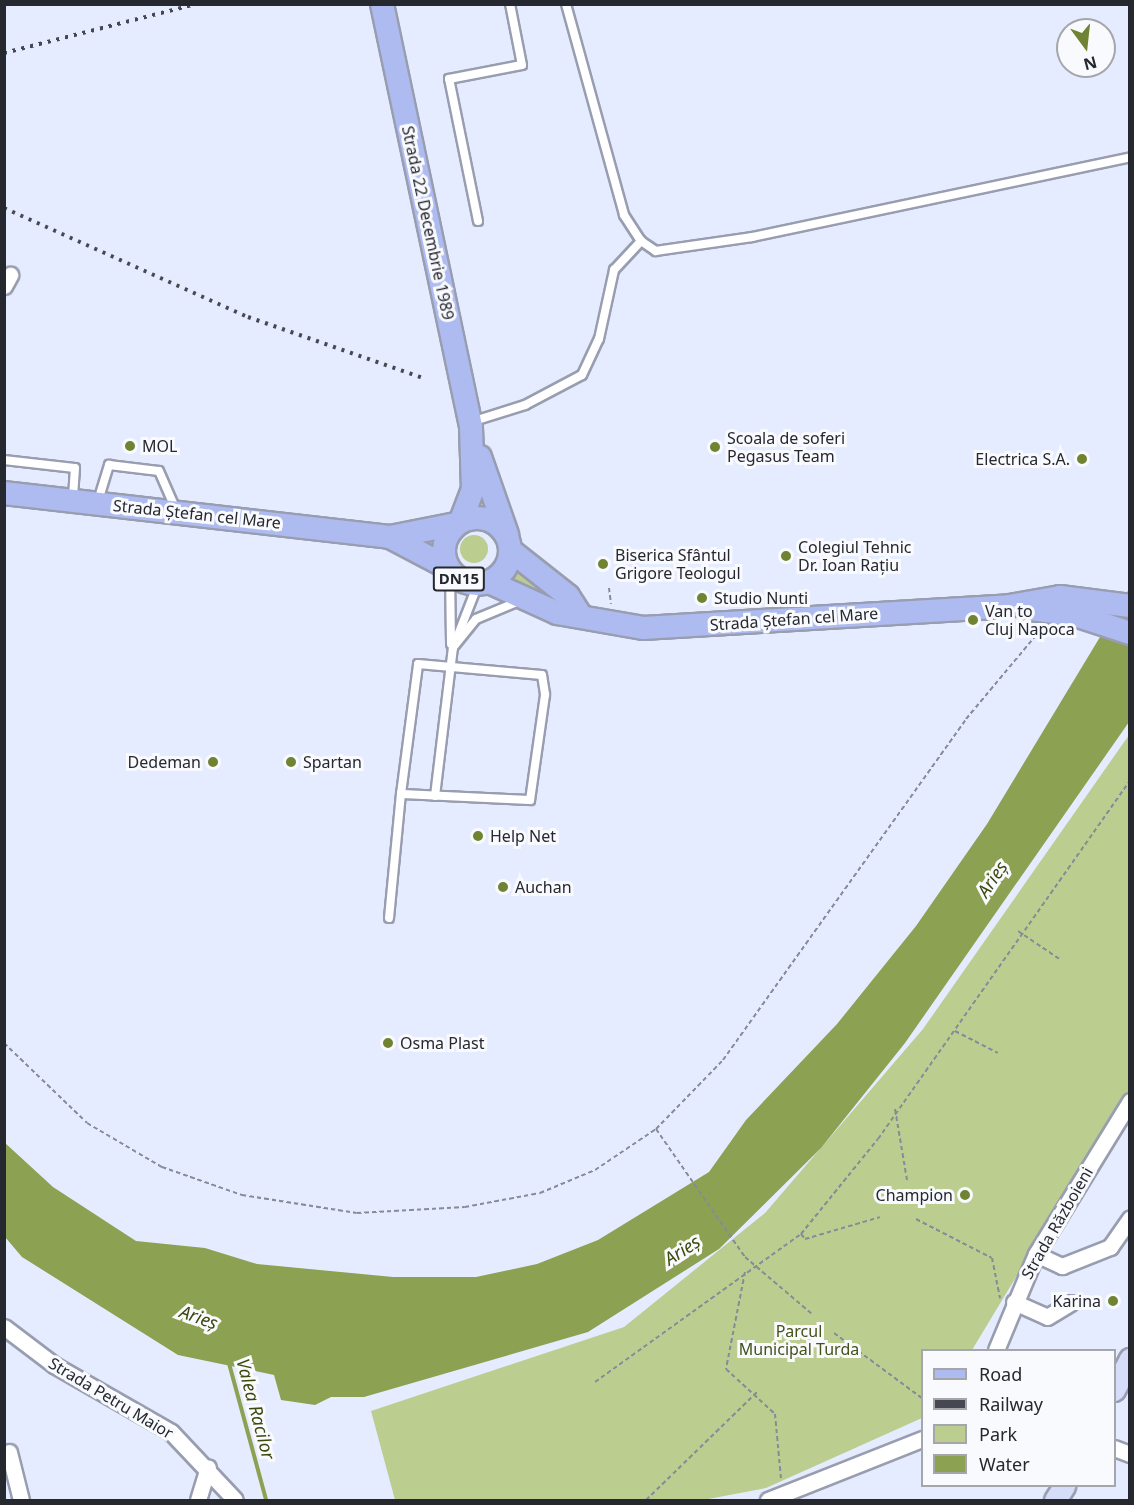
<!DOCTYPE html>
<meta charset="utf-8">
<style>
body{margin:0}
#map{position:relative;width:1134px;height:1505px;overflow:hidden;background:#e6ecff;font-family:"Noto Sans",sans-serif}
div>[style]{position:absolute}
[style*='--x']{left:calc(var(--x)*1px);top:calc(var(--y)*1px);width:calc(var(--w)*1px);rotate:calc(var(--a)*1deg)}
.green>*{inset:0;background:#bbcd8f}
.round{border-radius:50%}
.water>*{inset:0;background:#8ca252}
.stream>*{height:4px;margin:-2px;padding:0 2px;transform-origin:2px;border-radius:2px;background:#8ca252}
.path>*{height:2px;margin-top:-1px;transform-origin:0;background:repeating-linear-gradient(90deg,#878b98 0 4.5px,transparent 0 7.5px)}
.roads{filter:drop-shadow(2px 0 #989daf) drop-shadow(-2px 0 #989daf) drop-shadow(0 2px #989daf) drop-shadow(0 -2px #989daf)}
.lane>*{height:8px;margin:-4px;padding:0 4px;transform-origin:4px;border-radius:4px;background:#fff}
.street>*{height:15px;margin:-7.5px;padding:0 7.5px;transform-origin:7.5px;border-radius:7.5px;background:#fff}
.secondary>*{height:21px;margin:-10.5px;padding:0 10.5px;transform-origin:10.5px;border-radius:10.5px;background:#d6ddf8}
.primary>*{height:22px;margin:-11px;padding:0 11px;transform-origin:11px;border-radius:11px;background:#adbbf1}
.primary>.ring{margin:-11px;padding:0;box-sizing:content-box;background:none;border:22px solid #adbbf1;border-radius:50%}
.rail>*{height:4px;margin-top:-2px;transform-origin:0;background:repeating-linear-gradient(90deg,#464851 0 3px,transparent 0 9px)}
.dots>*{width:16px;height:16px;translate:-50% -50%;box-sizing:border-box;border:3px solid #f9fafe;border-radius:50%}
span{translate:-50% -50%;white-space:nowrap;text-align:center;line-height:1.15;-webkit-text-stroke:6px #f9fafe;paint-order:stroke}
.shield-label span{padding:2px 4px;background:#f9fafe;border:2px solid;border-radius:4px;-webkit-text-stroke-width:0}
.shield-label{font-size:15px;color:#26282f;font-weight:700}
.street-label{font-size:16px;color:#26282f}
.poi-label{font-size:16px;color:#26282f}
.left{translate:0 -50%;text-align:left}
.right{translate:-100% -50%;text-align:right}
.park-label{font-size:16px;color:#445218}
.water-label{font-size:18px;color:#3c490d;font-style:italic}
.frame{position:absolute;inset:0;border:6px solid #26282f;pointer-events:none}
.legend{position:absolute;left:921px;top:1349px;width:195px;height:138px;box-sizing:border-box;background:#f9fafe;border:2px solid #a5a6ab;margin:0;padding:8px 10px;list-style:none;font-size:18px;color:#26282f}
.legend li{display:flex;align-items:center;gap:12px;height:30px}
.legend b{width:30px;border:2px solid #a5a6ab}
.north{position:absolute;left:1056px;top:18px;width:60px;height:60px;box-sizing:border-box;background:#f9fafe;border:2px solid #a5a6ab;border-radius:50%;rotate:165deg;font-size:16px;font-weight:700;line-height:24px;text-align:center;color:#26282f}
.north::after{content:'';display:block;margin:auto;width:21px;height:27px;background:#6f8333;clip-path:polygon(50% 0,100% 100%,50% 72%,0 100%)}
</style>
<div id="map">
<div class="green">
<div class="round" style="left:460px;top:535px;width:28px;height:28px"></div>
<div style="clip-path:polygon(514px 564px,546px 593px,502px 577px)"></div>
<div style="clip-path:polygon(1129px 735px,1129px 1090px,972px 1350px,922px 1350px,922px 1418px,766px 1488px,703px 1500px,395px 1500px,371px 1411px,624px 1327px,765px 1213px,923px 1029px)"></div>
</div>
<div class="water">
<div style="clip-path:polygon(1129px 589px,1129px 722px,905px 1043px,821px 1148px,719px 1249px,588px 1332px,364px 1397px,331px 1397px,315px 1405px,281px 1400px,274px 1375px,178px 1355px,22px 1257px,5px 1237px,4px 1142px,53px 1187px,136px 1241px,205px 1248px,257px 1264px,393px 1277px,476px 1277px,537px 1264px,598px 1240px,709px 1172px,746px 1120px,837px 1024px,916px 926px,987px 824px)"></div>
</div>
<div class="stream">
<div style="--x:227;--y:1356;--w:149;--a:74.8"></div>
</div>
<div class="path">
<div style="--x:609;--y:588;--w:16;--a:83"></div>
<div style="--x:1018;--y:931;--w:52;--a:34"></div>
<div style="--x:955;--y:1031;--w:48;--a:27.1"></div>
<div style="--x:4;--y:1043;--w:115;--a:43.9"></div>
<div style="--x:87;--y:1123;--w:87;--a:30.4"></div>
<div style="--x:162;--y:1167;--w:85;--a:19.3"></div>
<div style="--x:242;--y:1195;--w:116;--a:8.9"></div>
<div style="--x:357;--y:1213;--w:108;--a:-3.2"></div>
<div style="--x:465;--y:1207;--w:76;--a:-10.6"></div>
<div style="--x:540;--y:1193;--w:60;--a:-22.7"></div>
<div style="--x:595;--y:1170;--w:73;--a:-33.9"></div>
<div style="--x:656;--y:1129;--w:96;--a:-45.8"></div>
<div style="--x:723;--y:1060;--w:419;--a:-54.5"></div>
<div style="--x:966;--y:719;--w:120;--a:-50.1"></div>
<div style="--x:895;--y:1109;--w:72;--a:80.4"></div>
<div style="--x:656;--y:1129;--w:156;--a:55.2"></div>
<div style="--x:745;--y:1257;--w:88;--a:40.4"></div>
<div style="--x:916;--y:1219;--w:85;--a:27.2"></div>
<div style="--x:992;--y:1258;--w:41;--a:78.7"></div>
<div style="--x:801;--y:1234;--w:6;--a:51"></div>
<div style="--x:805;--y:1239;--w:78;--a:-16.3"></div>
<div style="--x:745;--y:1272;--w:99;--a:101.1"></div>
<div style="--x:726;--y:1369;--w:67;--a:42.6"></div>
<div style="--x:775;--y:1414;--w:65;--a:84.7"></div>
<div style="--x:834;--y:1333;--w:109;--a:36.5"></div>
<div style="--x:595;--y:1382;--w:254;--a:-35.7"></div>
<div style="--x:801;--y:1234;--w:122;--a:-51"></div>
<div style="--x:878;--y:1139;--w:439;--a:-54.9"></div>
<div style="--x:646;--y:1500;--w:156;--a:-44.2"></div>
</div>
<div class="roads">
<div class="lane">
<div style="--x:566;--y:4;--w:219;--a:74.6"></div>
<div style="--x:624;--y:215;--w:31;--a:57"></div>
<div style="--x:641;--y:241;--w:18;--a:34"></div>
<div style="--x:656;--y:251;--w:97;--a:-8.3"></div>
<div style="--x:752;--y:237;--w:386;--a:-11.9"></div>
<div style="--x:478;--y:221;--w:145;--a:-101.5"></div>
<div style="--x:449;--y:79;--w:74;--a:-10.9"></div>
<div style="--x:522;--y:65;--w:62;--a:-101.1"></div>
<div style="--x:471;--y:422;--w:57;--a:-17.5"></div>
<div style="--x:525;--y:405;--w:64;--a:-27.8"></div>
<div style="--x:582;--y:375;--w:40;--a:-65"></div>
<div style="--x:599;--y:339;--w:71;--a:-77.7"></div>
<div style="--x:614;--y:270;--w:40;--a:-47"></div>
<div style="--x:4;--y:460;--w:71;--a:6.4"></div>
<div style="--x:75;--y:468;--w:29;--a:94"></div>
<div style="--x:98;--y:501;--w:38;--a:-73"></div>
<div style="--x:109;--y:465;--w:50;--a:6.8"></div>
<div style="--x:159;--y:471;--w:43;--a:66.4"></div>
<div style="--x:450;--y:571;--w:73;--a:89.2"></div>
<div style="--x:455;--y:645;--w:33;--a:-51"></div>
<div style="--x:476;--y:619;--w:44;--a:-22.5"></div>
<div style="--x:435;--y:796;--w:149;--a:-83.1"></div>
<div style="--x:453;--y:648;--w:69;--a:-68.7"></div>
<div style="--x:389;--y:918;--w:125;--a:-84.5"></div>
<div style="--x:401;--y:794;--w:131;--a:-82.5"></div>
<div style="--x:418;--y:664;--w:124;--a:5.1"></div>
<div style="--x:542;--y:675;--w:20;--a:81"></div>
<div style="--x:545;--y:695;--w:106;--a:98.1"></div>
<div style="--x:530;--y:800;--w:129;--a:-177.3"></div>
</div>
<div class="street">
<div style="--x:4;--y:286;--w:13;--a:-61"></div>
<div style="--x:1036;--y:1254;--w:29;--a:25"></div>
<div style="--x:1062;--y:1266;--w:52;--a:-21.6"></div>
<div style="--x:1110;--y:1247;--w:35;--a:-55"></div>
<div style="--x:1014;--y:1302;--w:36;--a:24"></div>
<div style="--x:1047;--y:1317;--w:27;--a:-31"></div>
<div style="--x:4;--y:1327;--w:63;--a:37.2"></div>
<div style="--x:54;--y:1365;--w:135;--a:29.8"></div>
<div style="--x:171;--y:1432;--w:93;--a:46.7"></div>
<div style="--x:996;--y:1350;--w:104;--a:-67.4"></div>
<div style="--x:1036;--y:1254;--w:180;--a:-58.4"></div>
<div style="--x:1114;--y:1448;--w:17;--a:21"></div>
<div style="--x:9;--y:1452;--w:49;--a:76"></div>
<div style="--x:198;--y:1500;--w:34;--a:-73"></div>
<div style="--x:768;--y:1500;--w:166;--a:-21.6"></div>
</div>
<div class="secondary">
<div style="--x:1114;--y:1390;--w:35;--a:-63"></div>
<div style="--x:1055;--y:1500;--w:17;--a:-57"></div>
</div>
<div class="primary">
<div style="--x:382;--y:4;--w:432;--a:78.1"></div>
<div style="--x:471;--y:427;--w:62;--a:88.2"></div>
<div style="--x:473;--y:489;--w:34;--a:111"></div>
<div style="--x:480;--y:457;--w:82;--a:70.7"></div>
<div style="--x:4;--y:493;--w:388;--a:6.5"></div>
<div style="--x:390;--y:537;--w:64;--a:27.8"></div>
<div class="ring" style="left:444px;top:518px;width:44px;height:44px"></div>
<div style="--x:390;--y:537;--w:67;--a:-11.1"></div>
<div style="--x:510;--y:550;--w:74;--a:38.4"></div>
<div style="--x:568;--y:596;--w:24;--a:57"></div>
<div style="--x:489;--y:582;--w:75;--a:24.5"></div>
<div style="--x:557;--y:613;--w:87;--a:9.9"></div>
<div style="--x:643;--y:628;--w:367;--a:-3.4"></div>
<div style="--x:1009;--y:606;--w:52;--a:-10"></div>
<div style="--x:1060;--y:597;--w:71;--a:7.3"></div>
<div style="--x:1031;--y:609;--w:44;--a:7.8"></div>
<div style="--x:1075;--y:615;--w:58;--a:18.1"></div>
</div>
</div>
<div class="rail">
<div style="--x:4;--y:53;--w:198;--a:-14.3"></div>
<div style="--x:4;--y:208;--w:267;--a:24.1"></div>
<div style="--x:248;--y:317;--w:188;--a:19.2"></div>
</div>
<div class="dots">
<div style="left:130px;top:446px;background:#6f8333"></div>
<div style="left:715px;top:447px;background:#6f8333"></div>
<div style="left:1082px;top:459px;background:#6f8333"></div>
<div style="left:786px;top:556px;background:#6f8333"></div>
<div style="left:603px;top:564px;background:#6f8333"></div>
<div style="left:702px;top:598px;background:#6f8333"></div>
<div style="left:973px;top:620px;background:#6f8333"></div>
<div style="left:213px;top:762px;background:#6f8333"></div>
<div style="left:291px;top:762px;background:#6f8333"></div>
<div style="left:478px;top:836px;background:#6f8333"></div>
<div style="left:503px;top:887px;background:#6f8333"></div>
<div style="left:388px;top:1043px;background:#6f8333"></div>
<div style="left:965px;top:1195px;background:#6f8333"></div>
<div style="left:1113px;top:1301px;background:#6f8333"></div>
</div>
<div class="shield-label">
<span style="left:459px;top:579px">DN15</span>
</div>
<div class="street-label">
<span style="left:428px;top:223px;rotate:78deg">Strada 22 Decembrie 1989</span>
<span style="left:197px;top:514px;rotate:6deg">Strada Ștefan cel Mare</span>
<span style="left:794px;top:619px;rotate:-4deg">Strada Ștefan cel Mare</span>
<span style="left:1057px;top:1223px;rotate:-60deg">Strada Războieni</span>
<span style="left:111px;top:1398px;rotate:31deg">Strada Petru Maior</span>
</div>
<div class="poi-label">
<span class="left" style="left:727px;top:447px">Scoala de soferi<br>Pegasus Team</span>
<span class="left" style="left:142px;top:446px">MOL</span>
<span class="right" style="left:1070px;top:459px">Electrica S.A.</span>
<span class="left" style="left:798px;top:556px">Colegiul Tehnic<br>Dr. Ioan Rațiu</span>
<span class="left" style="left:615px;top:564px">Biserica Sfântul<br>Grigore Teologul</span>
<span class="left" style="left:714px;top:598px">Studio Nunti</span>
<span class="left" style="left:985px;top:620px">Van to<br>Cluj Napoca</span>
<span class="right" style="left:201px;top:762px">Dedeman</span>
<span class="left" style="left:303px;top:762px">Spartan</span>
<span class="left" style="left:490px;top:836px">Help Net</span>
<span class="left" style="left:515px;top:887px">Auchan</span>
<span class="left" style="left:400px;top:1043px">Osma Plast</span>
<span class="right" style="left:953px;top:1195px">Champion</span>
<span class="right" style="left:1101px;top:1301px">Karina</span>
</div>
<div class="park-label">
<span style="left:799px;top:1340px">Parcul<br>Municipal Turda</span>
</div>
<div class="water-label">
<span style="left:992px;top:879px;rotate:-56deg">Arieș</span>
<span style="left:682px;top:1250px;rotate:-33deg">Arieș</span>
<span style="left:199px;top:1317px;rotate:20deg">Arieș</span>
<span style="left:256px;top:1409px;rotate:75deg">Valea Racilor</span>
</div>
<div class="frame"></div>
<ul class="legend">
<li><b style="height:8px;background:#adbbf1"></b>Road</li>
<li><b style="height:8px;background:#464851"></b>Railway</li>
<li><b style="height:16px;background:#bbcd8f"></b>Park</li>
<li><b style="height:16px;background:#8ca252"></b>Water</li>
</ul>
<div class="north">N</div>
</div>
